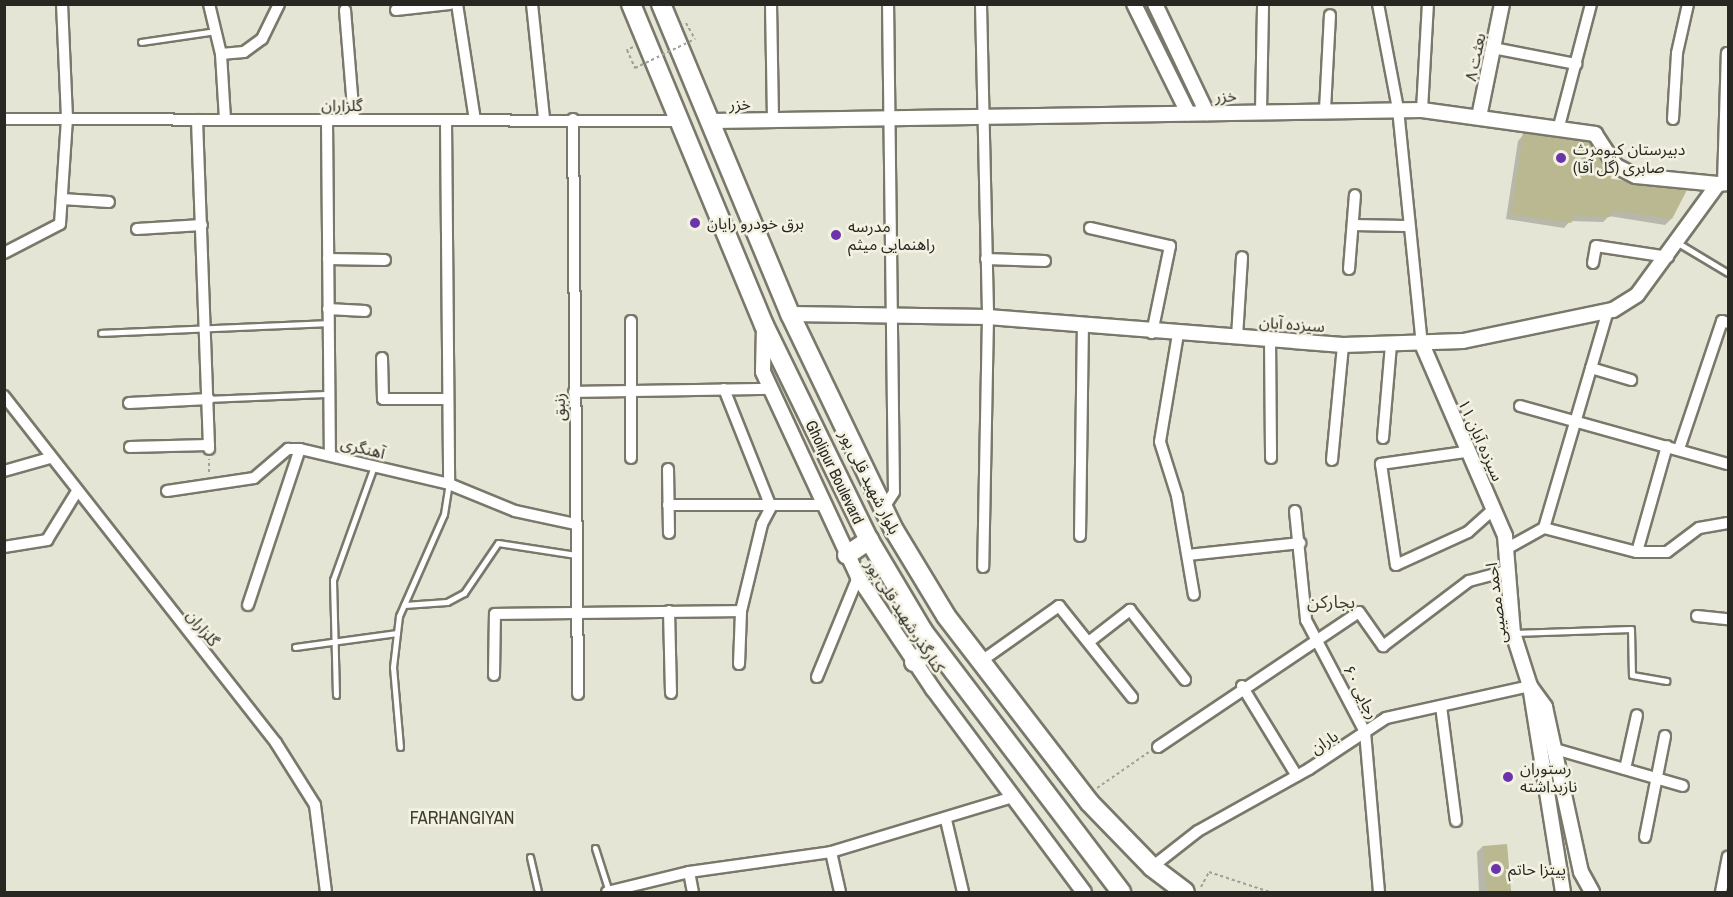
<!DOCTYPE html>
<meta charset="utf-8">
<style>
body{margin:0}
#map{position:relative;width:1733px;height:897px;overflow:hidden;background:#e5e5d5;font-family:"Archivo Narrow","Noto Sans Arabic",sans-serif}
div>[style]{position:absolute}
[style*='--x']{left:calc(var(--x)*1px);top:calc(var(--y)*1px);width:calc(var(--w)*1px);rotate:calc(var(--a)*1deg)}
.shadow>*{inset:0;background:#0003}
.building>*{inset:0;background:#b9b891;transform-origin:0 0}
.path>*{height:2px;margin-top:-1px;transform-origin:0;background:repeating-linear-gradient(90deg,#a1a094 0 3px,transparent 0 6px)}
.roads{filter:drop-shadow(2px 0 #79786a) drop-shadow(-2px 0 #79786a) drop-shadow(0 2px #79786a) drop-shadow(0 -2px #79786a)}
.service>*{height:5px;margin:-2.5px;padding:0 2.5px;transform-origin:2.5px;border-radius:2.5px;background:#fff}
.minor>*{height:10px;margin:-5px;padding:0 5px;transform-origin:5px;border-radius:5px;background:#fff}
.tertiary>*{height:14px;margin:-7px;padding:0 7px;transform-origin:7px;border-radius:7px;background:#fff}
.trunk>*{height:18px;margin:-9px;padding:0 9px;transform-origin:9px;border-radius:9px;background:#fff}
.path-bridge>*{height:2px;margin-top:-1px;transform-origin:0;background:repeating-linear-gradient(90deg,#a1a094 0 3px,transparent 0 6px)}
.dots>*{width:16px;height:16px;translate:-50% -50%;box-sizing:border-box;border:3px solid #f3f2e2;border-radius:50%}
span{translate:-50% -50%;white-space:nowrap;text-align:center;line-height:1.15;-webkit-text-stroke:5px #f3f2e2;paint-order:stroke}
.street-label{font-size:16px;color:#282722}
.poi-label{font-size:16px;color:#282722}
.left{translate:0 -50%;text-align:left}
.neighbourhood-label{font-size:18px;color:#3e3e31}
.frame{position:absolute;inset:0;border:6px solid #282722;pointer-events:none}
</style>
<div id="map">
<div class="shadow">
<div style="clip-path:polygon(1523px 135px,1613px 180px,1671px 219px,1665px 225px,1609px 216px,1603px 222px,1570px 221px,1564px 228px,1506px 219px,1518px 141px)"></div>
<div style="clip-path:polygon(1483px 846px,1505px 846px,1509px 892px,1479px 892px,1477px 852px)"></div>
</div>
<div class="building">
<div style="clip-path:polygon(1523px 133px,1590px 142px,1613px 179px,1687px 190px,1672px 219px,1613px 210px,1610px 217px,1575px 216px,1571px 223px,1511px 214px)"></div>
<div style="left:1507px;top:844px;width:48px;height:24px;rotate:85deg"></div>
</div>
<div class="path">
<div style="--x:686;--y:23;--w:18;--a:61"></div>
<div style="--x:633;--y:47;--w:7;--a:153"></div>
<div style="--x:627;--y:50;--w:20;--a:66"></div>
<div style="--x:209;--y:472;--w:13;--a:-90"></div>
<div style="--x:1097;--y:788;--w:63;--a:-34.7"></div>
<div style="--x:1201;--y:887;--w:17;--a:-62"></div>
<div style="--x:1209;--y:872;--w:64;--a:18.2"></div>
</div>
<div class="roads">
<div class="service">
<div style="--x:141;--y:42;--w:76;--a:-8.3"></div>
<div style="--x:1678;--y:243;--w:58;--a:31"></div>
<div style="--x:101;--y:333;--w:227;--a:-2.5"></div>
<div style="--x:209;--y:399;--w:120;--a:-2.4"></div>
<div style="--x:404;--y:605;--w:43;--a:-4"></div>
<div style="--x:447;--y:602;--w:19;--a:-28"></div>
<div style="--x:464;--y:593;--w:60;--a:-55.8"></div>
<div style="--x:498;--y:543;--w:79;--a:8.7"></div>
<div style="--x:1514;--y:633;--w:117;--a:-2"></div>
<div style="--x:1631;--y:629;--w:46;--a:88.8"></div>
<div style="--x:1632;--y:675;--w:35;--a:10"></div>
<div style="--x:295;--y:647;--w:103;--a:-7.8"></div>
<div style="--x:336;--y:695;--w:115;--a:-91.5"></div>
<div style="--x:333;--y:580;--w:121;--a:-70.2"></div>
<div style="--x:400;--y:747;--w:80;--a:-95"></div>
<div style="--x:393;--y:667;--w:51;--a:-83.3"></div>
<div style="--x:399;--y:616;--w:111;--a:-66.2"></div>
<div style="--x:444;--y:514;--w:30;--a:-81"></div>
<div style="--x:595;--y:848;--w:46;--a:72.3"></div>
<div style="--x:530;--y:857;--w:36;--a:77"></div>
</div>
<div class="minor">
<div style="--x:209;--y:4;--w:51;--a:76.5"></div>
<div style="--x:221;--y:54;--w:65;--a:86.5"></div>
<div style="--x:457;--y:4;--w:117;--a:81.2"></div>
<div style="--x:532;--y:4;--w:116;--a:84"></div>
<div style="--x:771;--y:4;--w:116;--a:89"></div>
<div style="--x:981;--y:4;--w:313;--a:88.7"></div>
<div style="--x:988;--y:317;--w:250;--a:91.1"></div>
<div style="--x:1378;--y:4;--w:107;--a:79.2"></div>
<div style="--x:1398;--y:109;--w:236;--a:84.2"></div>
<div style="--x:345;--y:10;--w:110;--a:85.3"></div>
<div style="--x:396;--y:10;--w:54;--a:-6.3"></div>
<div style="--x:1493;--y:48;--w:85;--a:10.9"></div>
<div style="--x:221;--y:54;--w:23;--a:-5"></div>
<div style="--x:244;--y:52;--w:22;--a:-36"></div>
<div style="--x:262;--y:39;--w:39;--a:-64"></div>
<div style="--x:1325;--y:110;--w:95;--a:-87"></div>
<div style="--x:1422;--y:110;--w:106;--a:-86.8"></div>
<div style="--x:1261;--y:111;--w:107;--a:-88.9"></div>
<div style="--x:4;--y:119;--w:676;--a:0.17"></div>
<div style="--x:573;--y:119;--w:575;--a:89.5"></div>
<div style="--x:1673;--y:119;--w:66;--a:-86.5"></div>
<div style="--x:1677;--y:53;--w:50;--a:-77.3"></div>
<div style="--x:197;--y:120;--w:329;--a:87.9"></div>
<div style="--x:327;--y:120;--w:335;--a:89.5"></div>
<div style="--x:446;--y:121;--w:363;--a:89.5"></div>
<div style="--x:1558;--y:130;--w:130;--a:-75.3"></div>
<div style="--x:1723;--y:184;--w:131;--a:-88.3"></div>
<div style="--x:62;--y:199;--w:47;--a:3.7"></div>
<div style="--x:1353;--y:225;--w:53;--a:1.1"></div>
<div style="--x:1090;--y:228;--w:82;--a:12.7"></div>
<div style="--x:1170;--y:246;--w:89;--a:101.7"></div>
<div style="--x:137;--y:229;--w:65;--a:-3.5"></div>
<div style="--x:4;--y:253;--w:63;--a:-27.4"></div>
<div style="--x:60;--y:224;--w:106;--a:-86.2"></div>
<div style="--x:67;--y:118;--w:114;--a:-92.5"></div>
<div style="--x:328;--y:259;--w:57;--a:1"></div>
<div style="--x:986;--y:259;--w:59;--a:1.9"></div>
<div style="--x:1593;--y:263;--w:17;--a:-80"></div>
<div style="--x:1596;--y:246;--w:73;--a:8.7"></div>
<div style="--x:1349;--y:269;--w:74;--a:-85.4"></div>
<div style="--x:328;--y:309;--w:37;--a:3"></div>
<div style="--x:631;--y:321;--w:137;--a:90"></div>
<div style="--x:1178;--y:334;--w:109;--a:99.5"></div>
<div style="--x:1160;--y:442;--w:57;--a:72.5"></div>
<div style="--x:1177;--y:496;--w:100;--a:80.3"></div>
<div style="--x:1237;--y:337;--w:80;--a:-86.4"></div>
<div style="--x:1270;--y:338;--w:120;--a:89.5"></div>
<div style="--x:382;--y:358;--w:41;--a:88.6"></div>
<div style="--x:383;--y:399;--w:65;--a:0"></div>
<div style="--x:1591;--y:368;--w:42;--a:16.7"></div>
<div style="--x:574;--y:392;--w:196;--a:-0.9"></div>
<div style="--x:4;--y:396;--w:441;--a:51.9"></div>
<div style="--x:276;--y:743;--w:73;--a:57.8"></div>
<div style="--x:315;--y:805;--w:88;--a:82.8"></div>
<div style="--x:129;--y:403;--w:80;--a:-2.9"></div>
<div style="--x:1520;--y:406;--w:216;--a:15.6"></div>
<div style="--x:1383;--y:438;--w:93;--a:-85.1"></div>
<div style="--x:130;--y:447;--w:79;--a:-1.5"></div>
<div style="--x:1679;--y:449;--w:135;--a:-71.4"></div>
<div style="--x:1722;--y:321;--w:6;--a:18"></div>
<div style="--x:1465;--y:452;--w:85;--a:171.9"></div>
<div style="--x:1381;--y:464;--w:102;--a:81.6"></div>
<div style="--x:1396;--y:565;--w:79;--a:-24.6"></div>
<div style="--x:1468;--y:532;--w:36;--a:-42"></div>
<div style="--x:1332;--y:460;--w:116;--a:-84.5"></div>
<div style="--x:668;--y:469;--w:64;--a:89.1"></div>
<div style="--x:4;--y:471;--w:48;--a:-15.8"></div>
<div style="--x:167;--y:491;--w:88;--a:-8.5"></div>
<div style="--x:254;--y:478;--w:45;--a:-40.5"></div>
<div style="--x:288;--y:449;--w:12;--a:0"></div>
<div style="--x:300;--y:449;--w:153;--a:13.2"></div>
<div style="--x:449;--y:484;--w:71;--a:22.2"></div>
<div style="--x:515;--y:511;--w:61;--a:12.2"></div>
<div style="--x:668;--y:505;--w:154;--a:0"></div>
<div style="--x:883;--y:509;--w:20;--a:-57"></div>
<div style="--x:894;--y:492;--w:488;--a:-90.7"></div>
<div style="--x:1295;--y:511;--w:110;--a:84.2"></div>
<div style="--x:1306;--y:620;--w:127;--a:62.2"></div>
<div style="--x:1365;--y:732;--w:161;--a:85"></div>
<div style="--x:1544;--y:528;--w:226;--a:-73.6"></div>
<div style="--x:1080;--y:536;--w:212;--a:-89.2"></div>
<div style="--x:4;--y:547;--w:44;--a:-9.2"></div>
<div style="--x:47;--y:540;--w:55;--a:-58.3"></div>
<div style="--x:1506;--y:549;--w:43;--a:-28.9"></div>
<div style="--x:1544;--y:528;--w:96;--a:14.5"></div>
<div style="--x:1637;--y:552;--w:30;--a:0"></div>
<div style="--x:1667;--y:552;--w:40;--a:-37"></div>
<div style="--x:1699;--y:528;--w:29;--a:-10"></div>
<div style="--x:1637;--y:552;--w:110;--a:-74.2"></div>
<div style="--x:1188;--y:555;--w:113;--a:-6.1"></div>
<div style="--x:248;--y:605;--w:164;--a:-71.6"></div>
<div style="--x:669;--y:611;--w:82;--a:88.6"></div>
<div style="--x:1697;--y:616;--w:31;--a:6"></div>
<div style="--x:1090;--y:641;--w:51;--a:-37.8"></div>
<div style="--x:1130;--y:610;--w:89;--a:51.8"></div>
<div style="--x:980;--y:662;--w:97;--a:-35.3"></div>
<div style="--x:1059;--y:606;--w:117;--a:51.3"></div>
<div style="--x:739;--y:664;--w:53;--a:-87.8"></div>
<div style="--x:494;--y:675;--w:61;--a:-89.1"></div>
<div style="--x:495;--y:614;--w:246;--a:-0.7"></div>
<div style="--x:741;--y:611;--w:89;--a:-76.4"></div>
<div style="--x:762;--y:524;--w:19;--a:-62"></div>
<div style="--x:771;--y:507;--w:127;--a:-111.7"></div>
<div style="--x:817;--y:677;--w:108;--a:-67.7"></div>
<div style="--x:1242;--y:686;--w:105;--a:58.6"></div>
<div style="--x:1441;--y:706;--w:116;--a:82.6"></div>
<div style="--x:1158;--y:747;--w:242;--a:-33.9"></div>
<div style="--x:1359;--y:612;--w:42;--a:54.8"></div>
<div style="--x:1383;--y:646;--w:108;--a:-37.1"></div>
<div style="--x:1469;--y:581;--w:39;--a:-15"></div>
<div style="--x:1555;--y:749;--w:133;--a:16.1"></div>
<div style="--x:1625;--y:769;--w:55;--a:-77.5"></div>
<div style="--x:946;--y:820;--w:74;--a:76.7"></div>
<div style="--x:1645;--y:837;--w:103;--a:-78.8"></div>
<div style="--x:831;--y:852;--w:41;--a:77.3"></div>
<div style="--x:1152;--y:867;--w:58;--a:-38"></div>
<div style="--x:1198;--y:831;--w:127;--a:-29.2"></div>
<div style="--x:1309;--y:769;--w:92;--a:-33.5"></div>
<div style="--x:1386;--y:718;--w:148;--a:-12.5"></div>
<div style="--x:689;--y:872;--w:20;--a:79"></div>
<div style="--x:607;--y:892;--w:84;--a:-13.7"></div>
<div style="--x:689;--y:872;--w:143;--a:-8"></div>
<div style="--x:831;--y:852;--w:190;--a:-16.8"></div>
<div style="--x:1721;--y:892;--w:36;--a:-79"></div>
</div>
<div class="tertiary">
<div style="--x:1134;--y:4;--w:122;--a:63.6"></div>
<div style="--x:1155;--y:4;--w:121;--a:64.5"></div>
<div style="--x:1479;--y:117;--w:115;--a:-78.5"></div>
<div style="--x:713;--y:121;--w:709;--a:-0.89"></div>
<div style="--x:1422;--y:110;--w:175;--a:7.9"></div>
<div style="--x:1595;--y:134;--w:38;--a:57"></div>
<div style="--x:1616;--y:166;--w:22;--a:27"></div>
<div style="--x:1636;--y:176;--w:82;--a:5.6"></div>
<div style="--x:790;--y:314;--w:198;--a:0.9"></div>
<div style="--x:988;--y:317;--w:356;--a:4.5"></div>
<div style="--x:1343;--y:345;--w:120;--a:-1.9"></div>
<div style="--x:1463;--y:341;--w:153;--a:-11.7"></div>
<div style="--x:1613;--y:310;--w:28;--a:-32"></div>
<div style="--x:1637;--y:295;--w:137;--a:-53.9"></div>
<div style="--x:1718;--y:184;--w:10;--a:-6"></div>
<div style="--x:764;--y:327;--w:45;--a:91.3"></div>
<div style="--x:763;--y:372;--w:226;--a:65.1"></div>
<div style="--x:858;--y:577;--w:135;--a:56.2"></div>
<div style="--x:933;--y:689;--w:253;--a:53.4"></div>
<div style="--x:1422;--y:344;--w:209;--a:66.6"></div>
<div style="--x:1505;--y:536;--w:97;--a:85.3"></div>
<div style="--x:1513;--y:633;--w:56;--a:72.2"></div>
<div style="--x:1530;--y:686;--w:26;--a:54"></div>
<div style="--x:1545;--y:707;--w:169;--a:77.7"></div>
<div style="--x:1581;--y:872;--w:23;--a:61"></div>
<div style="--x:1530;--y:686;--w:209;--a:80.9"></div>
</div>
<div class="trunk">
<div style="--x:631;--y:4;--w:347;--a:67.5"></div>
<div style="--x:764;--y:325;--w:239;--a:64"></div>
<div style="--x:869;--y:540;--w:106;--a:59.3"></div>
<div style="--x:923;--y:631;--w:328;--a:52.8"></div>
<div style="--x:661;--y:4;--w:336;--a:67.4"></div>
<div style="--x:790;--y:314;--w:240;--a:64.3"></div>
<div style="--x:894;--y:530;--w:100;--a:58.8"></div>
<div style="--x:946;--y:616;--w:235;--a:52.4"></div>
<div style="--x:1089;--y:802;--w:91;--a:45.9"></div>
<div style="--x:1152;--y:867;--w:41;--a:37.1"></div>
<div style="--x:847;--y:555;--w:27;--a:-34"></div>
<div style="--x:914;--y:662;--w:25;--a:-37"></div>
</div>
</div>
<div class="path-bridge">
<div style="--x:635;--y:68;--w:67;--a:-25.8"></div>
</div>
<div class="dots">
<div style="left:1561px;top:158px;background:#6c34aa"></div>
<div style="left:695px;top:223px;background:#6c34aa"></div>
<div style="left:836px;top:235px;background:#6c34aa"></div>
<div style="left:1508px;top:777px;background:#6c34aa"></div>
<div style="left:1496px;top:869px;background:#6c34aa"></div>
</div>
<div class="street-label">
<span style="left:1475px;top:57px;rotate:-78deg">بعثت ۸</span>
<span style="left:1226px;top:96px;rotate:-1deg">خزر</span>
<span style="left:740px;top:104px;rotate:-1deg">خزر</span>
<span style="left:342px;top:105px;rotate:1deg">گلزاران</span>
<span style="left:1292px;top:324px;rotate:4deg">سیزده آبان</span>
<span style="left:559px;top:407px;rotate:-90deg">زنبق</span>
<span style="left:1481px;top:440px;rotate:66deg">سیزده آبان ۱۱</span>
<span style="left:363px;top:448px;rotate:14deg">آهنگری</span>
<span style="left:835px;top:472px;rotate:64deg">Gholipur Boulevard</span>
<span style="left:870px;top:482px;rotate:63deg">بلوار شهید قلی پور</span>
<span style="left:1496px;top:603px;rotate:-97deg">احمد مصیبی</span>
<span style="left:905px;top:616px;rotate:57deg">کنارگذر شهید قلی پور</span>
<span style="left:203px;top:628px;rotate:51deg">گلزاران</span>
<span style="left:1361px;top:692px;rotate:63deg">رجایی ۶۰</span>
<span style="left:1324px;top:742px;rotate:-33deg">باران</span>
</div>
<div class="poi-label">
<span class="left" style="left:1573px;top:158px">دبیرستان کیومرث<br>صابری (گل آقا)</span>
<span class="left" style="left:707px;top:223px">برق خودرو رایان</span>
<span class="left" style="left:848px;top:235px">مدرسه<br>راهنمایی میثم</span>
<span class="left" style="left:1520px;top:777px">رستوران<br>نازبداشته</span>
<span class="left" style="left:1508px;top:869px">پیتزا حاتم</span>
</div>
<div class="neighbourhood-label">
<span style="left:1331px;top:602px">بجارکن</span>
<span style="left:462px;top:818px">FARHANGIYAN</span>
</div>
<div class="frame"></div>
</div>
